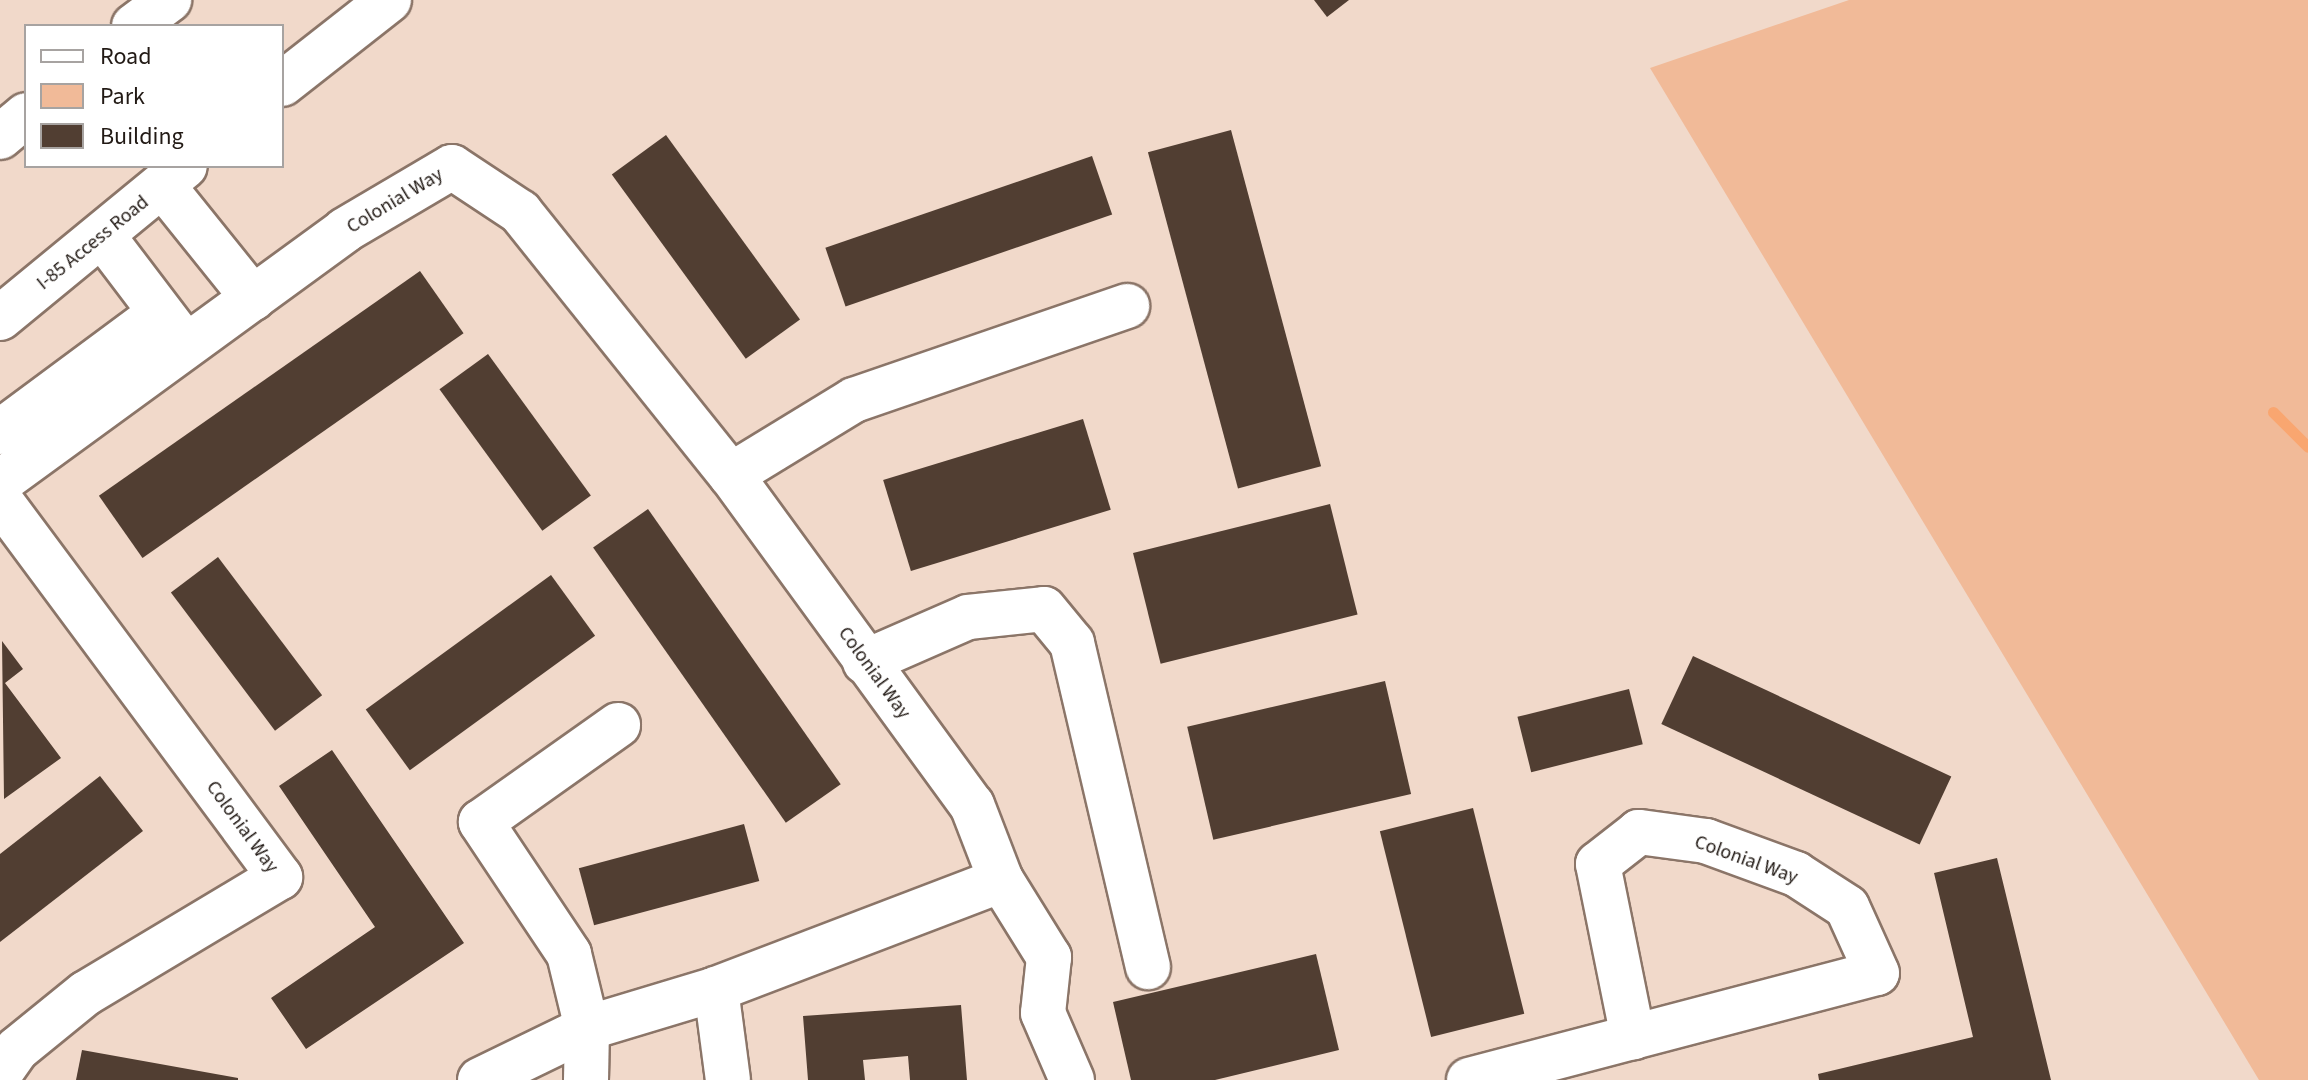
<!DOCTYPE html>
<style>
body{margin:0}
#map{position:relative;width:2308px;height:1080px;overflow:hidden;background:#f1d9ca;font-family:"Source Sans 3",sans-serif}
div>[style]{position:absolute}
[style*='--x']{left:calc(var(--x)*1px);top:calc(var(--y)*1px);width:calc(var(--w)*1px);rotate:calc(var(--a)*1deg)}
.green>*{inset:0;background:#f1ba98}
.stream>*{height:11px;margin:-5.5px;padding:0 5.5px;transform-origin:5.5px;border-radius:5.5px;background:#f9a670}
.building>*{inset:0;background:#513e32;transform-origin:0 0}
.roads{filter:drop-shadow(2px 0 #8b7568) drop-shadow(-2px 0 #8b7568) drop-shadow(0 2px #8b7568) drop-shadow(0 -2px #8b7568)}
.minor>*{height:44px;margin:-22px;padding:0 22px;transform-origin:22px;border-radius:22px;background:#fff}
.major>*{height:44px;margin:-22px;padding:0 22px;transform-origin:22px;border-radius:22px;background:#fff}
.highway>*{height:44px;margin:-22px;padding:0 22px;transform-origin:22px;border-radius:22px;background:#fff}
span{translate:-50% -50%;white-space:nowrap;text-align:center;line-height:1.15;-webkit-text-stroke:8px #fff;paint-order:stroke}
.street-label{font-size:20px;color:#221a15}
.legend{position:absolute;left:24px;top:24px;width:260px;height:144px;box-sizing:border-box;background:#fff;border:2px solid #a7a3a1;margin:0;padding:10px 14px;list-style:none;font-size:24px;color:#221a15}
.legend li{display:flex;align-items:center;gap:16px;height:40px}
.legend b{width:40px;border:2px solid #a7a3a1}
</style>
<div id="map">
<div class="green">
<div style="clip-path:polygon(1849px 0,2308px 0,2308px 1080px,2259px 1080px,1650px 68px)"></div>
</div>
<div class="stream">
<div style="--x:2273;--y:412;--w:49;--a:45"></div>
</div>
<div class="building">
<div style="clip-path:polygon(1314px 0,1349px 0,1327px 17px)"></div>
<div style="left:1231px;top:130px;width:348px;height:86px;rotate:75deg"></div>
<div style="left:666px;top:135px;width:228px;height:67px;rotate:54deg"></div>
<div style="left:1092px;top:156px;width:62px;height:282px;rotate:71deg"></div>
<div style="left:420px;top:271px;width:76px;height:392px;rotate:55deg"></div>
<div style="left:488px;top:354px;width:175px;height:60px;rotate:54deg"></div>
<div style="left:1083px;top:419px;width:95px;height:209px;rotate:73deg"></div>
<div style="left:1330px;top:504px;width:114px;height:203px;rotate:76deg"></div>
<div style="left:648px;top:509px;width:336px;height:67px;rotate:55deg"></div>
<div style="left:218px;top:557px;width:173px;height:59px;rotate:53deg"></div>
<div style="left:551px;top:575px;width:75px;height:229px;rotate:54deg"></div>
<div style="clip-path:polygon(2px 641px,23px 669px,5px 683px,61px 758px,4px 799px)"></div>
<div style="left:1693px;top:656px;width:285px;height:75px;rotate:25deg"></div>
<div style="left:1385px;top:681px;width:116px;height:203px;rotate:77deg"></div>
<div style="left:1629px;top:689px;width:57px;height:115px;rotate:76deg"></div>
<div style="clip-path:polygon(332px 750px,464px 943px,306px 1049px,271px 998px,375px 927px,279px 786px)"></div>
<div style="clip-path:polygon(100px 776px,143px 831px,0 942px,0 854px)"></div>
<div style="left:1473px;top:808px;width:212px;height:96px;rotate:76deg"></div>
<div style="left:744px;top:824px;width:59px;height:171px;rotate:75deg"></div>
<div style="clip-path:polygon(1997px 858px,2051px 1080px,1819px 1080px,1818px 1074px,1973px 1037px,1934px 873px)"></div>
<div style="clip-path:polygon(1316px 954px,1339px 1050px,1215px 1080px,1131px 1080px,1113px 1002px)"></div>
<div style="clip-path:polygon(961px 1005px,967px 1080px,910px 1080px,908px 1056px,863px 1060px,865px 1080px,808px 1080px,803px 1016px)"></div>
<div style="clip-path:polygon(82px 1050px,238px 1078px,238px 1080px,76px 1080px)"></div>
</div>
<div class="roads">
<div class="minor">
<div style="--x:163;--y:186;--w:144;--a:51.2"></div>
<div style="--x:102;--y:235;--w:126;--a:52.8"></div>
<div style="--x:0;--y:432;--w:199;--a:-36.6"></div>
<div style="--x:731;--y:475;--w:144;--a:-31.4"></div>
<div style="--x:854;--y:400;--w:289;--a:-19"></div>
<div style="--x:0;--y:482;--w:427;--a:-36.1"></div>
<div style="--x:345;--y:230;--w:124;--a:-30.5"></div>
<div style="--x:452;--y:167;--w:82;--a:33.5"></div>
<div style="--x:520;--y:212;--w:337;--a:51.3"></div>
<div style="--x:731;--y:475;--w:409;--a:53.9"></div>
<div style="--x:972;--y:805;--w:80;--a:68.9"></div>
<div style="--x:1001;--y:880;--w:91;--a:58.1"></div>
<div style="--x:1049;--y:957;--w:56;--a:96.1"></div>
<div style="--x:1043;--y:1013;--w:73;--a:66.6"></div>
<div style="--x:0;--y:500;--w:470;--a:53.4"></div>
<div style="--x:280;--y:877;--w:226;--a:149.1"></div>
<div style="--x:86;--y:993;--w:89;--a:140.9"></div>
<div style="--x:17;--y:1049;--w:29;--a:125"></div>
<div style="--x:865;--y:662;--w:112;--a:-23.6"></div>
<div style="--x:968;--y:617;--w:76;--a:-6"></div>
<div style="--x:1044;--y:609;--w:44;--a:50.5"></div>
<div style="--x:1072;--y:643;--w:333;--a:76.8"></div>
<div style="--x:716;--y:989;--w:92;--a:82.5"></div>
<div style="--x:480;--y:1080;--w:119;--a:-25.9"></div>
<div style="--x:587;--y:1028;--w:135;--a:-16.8"></div>
<div style="--x:716;--y:989;--w:305;--a:-20.9"></div>
<div style="--x:586;--y:1080;--w:52;--a:-88.9"></div>
<div style="--x:587;--y:1028;--w:76;--a:-103.7"></div>
<div style="--x:569;--y:954;--w:159;--a:-123.7"></div>
<div style="--x:481;--y:822;--w:168;--a:-35.3"></div>
<div style="--x:1469;--y:1080;--w:170;--a:-14.7"></div>
<div style="--x:1633;--y:1037;--w:252;--a:-14.7"></div>
<div style="--x:1877;--y:973;--w:72;--a:-114.4"></div>
<div style="--x:1847;--y:907;--w:61;--a:-147.1"></div>
<div style="--x:1796;--y:874;--w:96;--a:-159.9"></div>
<div style="--x:1706;--y:841;--w:68;--a:-172.3"></div>
<div style="--x:1639;--y:832;--w:52;--a:142"></div>
<div style="--x:1598;--y:864;--w:177;--a:78.6"></div>
</div>
<div class="major">
<div style="--x:282;--y:84;--w:136;--a:-38.1"></div>
<div style="--x:0;--y:318;--w:239;--a:-39.4"></div>
</div>
<div class="highway">
<div style="--x:134;--y:26;--w:44;--a:-36.6"></div>
<div style="--x:0;--y:137;--w:34;--a:-40"></div>
</div>
</div>
<div class="street-label">
<span style="left:395px;top:201px;rotate:-31deg">Colonial Way</span>
<span style="left:93px;top:243px;rotate:-39deg">I-85 Access Road</span>
<span style="left:874px;top:673px;rotate:54deg">Colonial Way</span>
<span style="left:242px;top:827px;rotate:54deg">Colonial Way</span>
<span style="left:1746px;top:860px;rotate:20deg">Colonial Way</span>
</div>
<ul class="legend">
<li><b style="height:10px;background:#fff"></b>Road</li>
<li><b style="height:22px;background:#f1ba98"></b>Park</li>
<li><b style="height:22px;background:#513e32"></b>Building</li>
</ul>
</div>
